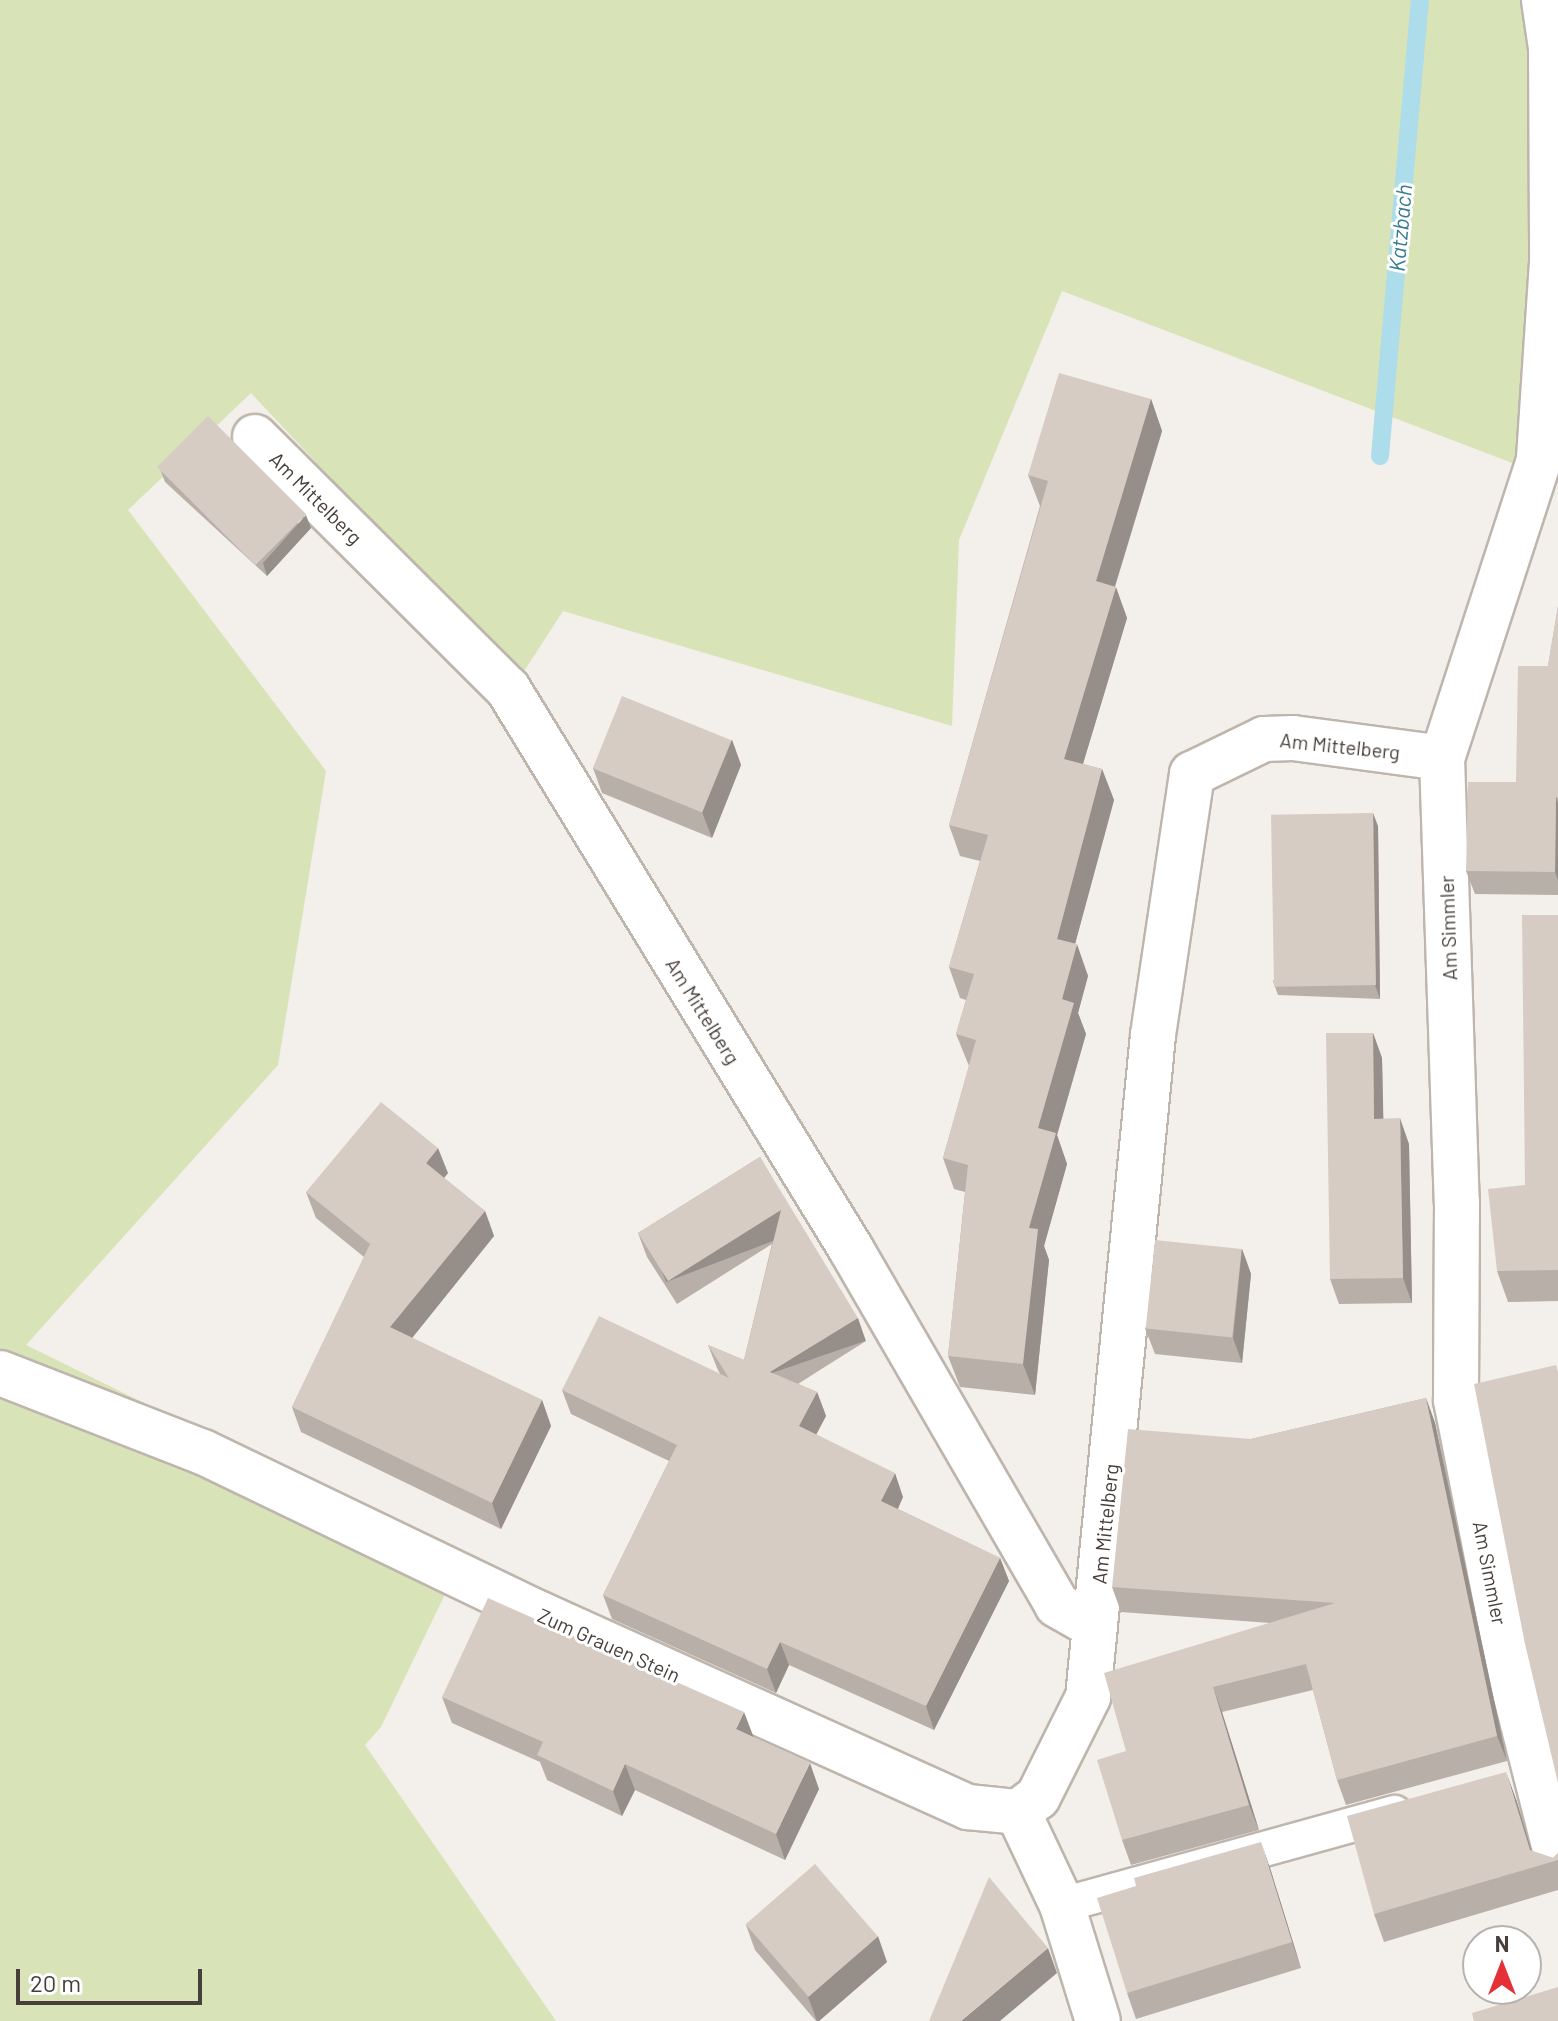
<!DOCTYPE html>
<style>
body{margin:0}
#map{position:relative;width:1558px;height:2021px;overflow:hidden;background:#f3efea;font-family:Barlow,sans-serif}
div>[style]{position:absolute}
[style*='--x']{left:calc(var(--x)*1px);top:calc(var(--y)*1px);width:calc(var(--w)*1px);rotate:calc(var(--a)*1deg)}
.green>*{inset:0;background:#d8e3b7}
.stream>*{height:18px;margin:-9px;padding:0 9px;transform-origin:9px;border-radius:9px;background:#addcea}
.roads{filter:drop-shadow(2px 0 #beb5ad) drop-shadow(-2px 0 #beb5ad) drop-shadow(0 2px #beb5ad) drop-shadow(0 -2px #beb5ad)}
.service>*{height:34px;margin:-17px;padding:0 17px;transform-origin:17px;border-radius:17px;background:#fff}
.minor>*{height:44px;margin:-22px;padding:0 22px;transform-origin:22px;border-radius:22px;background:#fff}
.wall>*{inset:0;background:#b9afa9}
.shaded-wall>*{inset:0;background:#968f89;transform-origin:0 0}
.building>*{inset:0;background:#d7ccc4;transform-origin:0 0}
span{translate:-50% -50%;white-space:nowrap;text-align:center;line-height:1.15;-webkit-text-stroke:6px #fff;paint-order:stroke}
.street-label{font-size:20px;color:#473f39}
.water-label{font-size:22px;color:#367c91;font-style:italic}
.north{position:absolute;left:1462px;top:1925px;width:80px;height:80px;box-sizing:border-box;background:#fff;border:2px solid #b5b2b0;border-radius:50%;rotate:0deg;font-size:22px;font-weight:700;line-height:32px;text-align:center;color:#473f39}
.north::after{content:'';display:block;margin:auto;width:28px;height:36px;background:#e43036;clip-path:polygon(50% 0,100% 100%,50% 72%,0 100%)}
.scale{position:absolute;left:16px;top:1969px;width:186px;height:36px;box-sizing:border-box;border:4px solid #473f39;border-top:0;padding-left:10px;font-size:24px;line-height:28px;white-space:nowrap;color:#473f39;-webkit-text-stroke:6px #fff;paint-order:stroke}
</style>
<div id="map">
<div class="green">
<div style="clip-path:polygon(0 0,1523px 0,1533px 90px,1530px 412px,1515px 464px,1062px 291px,959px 540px,952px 726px,563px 611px,519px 679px,251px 393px,128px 510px,326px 771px,278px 1065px,26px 1345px,462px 1559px,381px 1727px,365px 1745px,556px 2021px,0 2021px)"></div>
</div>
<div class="stream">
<div style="--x:1380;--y:456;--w:458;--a:-85"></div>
</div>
<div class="roads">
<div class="service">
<div style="--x:1062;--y:1905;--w:345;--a:-15.5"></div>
</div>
<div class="minor">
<div style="--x:1544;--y:0;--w:49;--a:81.7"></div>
<div style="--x:1551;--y:48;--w:214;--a:89.7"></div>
<div style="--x:1552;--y:262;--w:198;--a:93.8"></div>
<div style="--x:1539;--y:460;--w:313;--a:108"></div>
<div style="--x:1442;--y:758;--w:445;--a:88.1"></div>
<div style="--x:1457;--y:1203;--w:197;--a:90.3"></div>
<div style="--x:1456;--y:1400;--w:282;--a:78.8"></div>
<div style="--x:1511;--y:1677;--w:190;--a:75.7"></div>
<div style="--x:255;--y:437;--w:357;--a:44.9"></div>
<div style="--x:508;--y:689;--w:657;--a:58.51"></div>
<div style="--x:851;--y:1249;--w:411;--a:59.9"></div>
<div style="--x:1057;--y:1605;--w:43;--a:29.6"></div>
<div style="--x:0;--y:1373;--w:218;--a:21.3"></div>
<div style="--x:203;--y:1452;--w:372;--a:25.7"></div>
<div style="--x:538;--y:1613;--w:472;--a:24.3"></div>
<div style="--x:968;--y:1807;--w:50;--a:5.7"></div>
<div style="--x:1018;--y:1812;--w:25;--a:-37"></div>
<div style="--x:1038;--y:1797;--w:112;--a:-63.4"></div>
<div style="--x:1088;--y:1697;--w:665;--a:-84.39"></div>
<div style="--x:1153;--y:1035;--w:264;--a:-81.5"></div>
<div style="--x:1192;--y:774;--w:80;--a:-25.9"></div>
<div style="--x:1264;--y:739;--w:29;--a:-2"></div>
<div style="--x:1293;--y:738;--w:150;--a:7.6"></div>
<div style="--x:1018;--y:1812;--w:103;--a:64.7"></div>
<div style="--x:1062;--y:1905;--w:121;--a:72.8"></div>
</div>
</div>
<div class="wall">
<div style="clip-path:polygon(1151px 399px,1162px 431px,1115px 587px,1127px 618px,1083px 764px,1102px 769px,1114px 800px,1075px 944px,1088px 976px,1078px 1013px,1086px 1034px,1057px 1135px,1067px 1164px,1044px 1246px,1049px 1260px,1035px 1395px,960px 1387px,948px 1356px,965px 1192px,954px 1189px,943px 1158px,969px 1066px,956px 1034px,966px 1000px,960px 998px,949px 967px,980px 861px,960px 856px,949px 825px,1040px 506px,1028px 475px)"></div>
<div style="clip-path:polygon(160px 469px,311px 528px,267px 576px,165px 482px)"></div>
<div style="clip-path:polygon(1558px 606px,1558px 895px,1475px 894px,1466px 871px,1516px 782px,1548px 666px)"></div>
<div style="clip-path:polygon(732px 740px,741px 765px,712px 838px,602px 793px,593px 768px)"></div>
<div style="clip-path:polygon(1378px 826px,1380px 999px,1278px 995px,1273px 981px)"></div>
<div style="clip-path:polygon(1558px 915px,1558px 1301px,1508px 1302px,1497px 1271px,1525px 1185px)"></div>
<div style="clip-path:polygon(1373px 1033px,1382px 1058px,1383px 1119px,1409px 1144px,1412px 1303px,1339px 1304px,1330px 1279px)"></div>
<div style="clip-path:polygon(760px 1157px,866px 1341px,798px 1384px,817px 1392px,826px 1416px,816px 1434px,903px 1497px,898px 1509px,1000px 1558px,1009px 1581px,934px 1730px,789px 1665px,776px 1693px,612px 1619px,603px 1595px,669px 1461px,571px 1414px,562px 1390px,720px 1374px,717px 1368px,708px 1345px,744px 1360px,772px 1244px,677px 1304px,647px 1257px,638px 1233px)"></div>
<div style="clip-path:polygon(448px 1173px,444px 1178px,485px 1211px,494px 1236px,412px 1338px,542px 1400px,551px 1426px,501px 1529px,301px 1432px,292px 1407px,364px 1257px,316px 1218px,306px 1192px)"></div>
<div style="clip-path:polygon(1242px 1249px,1251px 1274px,1242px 1363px,1155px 1354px,1145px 1328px)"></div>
<div style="clip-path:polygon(1426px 1398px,1435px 1423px,1507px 1761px,1346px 1805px,1337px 1780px,1313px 1690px,1222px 1712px,1259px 1830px,1131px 1865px,1122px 1840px,1126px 1751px,1270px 1623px,1121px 1612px,1112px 1587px,1251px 1439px)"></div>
<div style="clip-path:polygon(442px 1697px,753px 1737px,819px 1789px,785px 1860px,635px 1790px,622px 1816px,547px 1780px,540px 1762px,452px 1723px)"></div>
<div style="clip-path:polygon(1516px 1799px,1532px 1851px,1553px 1858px,1558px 1853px,1558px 1890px,1384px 1942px,1374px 1914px)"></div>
<div style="clip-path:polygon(1270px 1868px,1301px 1968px,1136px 2019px,1127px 1993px)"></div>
<div style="clip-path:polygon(746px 1925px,887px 1962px,819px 2021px,816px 2021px,755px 1950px)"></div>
</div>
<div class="shaded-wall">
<div style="clip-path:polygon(1151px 399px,1162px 431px,1107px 612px,1096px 581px)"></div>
<div style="clip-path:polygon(306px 515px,311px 528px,267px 576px,263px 563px)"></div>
<div style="clip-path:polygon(1116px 587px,1127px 618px,1075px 790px,1064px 759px)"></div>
<div style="clip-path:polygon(732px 740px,741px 765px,712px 838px,702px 812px)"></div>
<div style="clip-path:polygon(1102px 769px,1114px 800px,1068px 970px,1057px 939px)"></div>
<div style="clip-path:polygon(1556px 797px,1558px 803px,1558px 881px,1555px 872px)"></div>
<div style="clip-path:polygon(1373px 813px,1378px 826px,1380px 999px,1375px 985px)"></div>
<div style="clip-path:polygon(1077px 944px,1088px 976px,1078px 1013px,1086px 1034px,1057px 1135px,1067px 1164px,1044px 1246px,1049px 1260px,1035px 1395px,1023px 1364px,1029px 1228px,1038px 1128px,1062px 999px)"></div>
<div style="clip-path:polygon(1373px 1033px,1382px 1058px,1384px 1145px,1374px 1119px)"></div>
<div style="clip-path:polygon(1400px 1118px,1409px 1144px,1412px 1303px,1403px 1278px)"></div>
<div style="clip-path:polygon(438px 1148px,448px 1173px,435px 1189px,426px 1163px)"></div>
<div style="left:781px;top:1210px;width:26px;height:133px;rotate:69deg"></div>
<div style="clip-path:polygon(485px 1211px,494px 1236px,400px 1353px,390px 1327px)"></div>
<div style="clip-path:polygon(1242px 1249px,1251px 1274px,1242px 1363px,1233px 1338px)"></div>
<div style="left:858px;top:1318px;width:24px;height:103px;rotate:71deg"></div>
<div style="clip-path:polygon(817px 1392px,826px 1416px,808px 1450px,799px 1426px)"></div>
<div style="clip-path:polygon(1426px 1398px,1435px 1423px,1507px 1761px,1497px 1736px)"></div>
<div style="clip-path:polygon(542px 1400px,551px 1426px,501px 1529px,492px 1503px)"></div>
<div style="clip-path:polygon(895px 1473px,903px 1497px,890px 1525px,881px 1501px)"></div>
<div style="clip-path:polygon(1000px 1558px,1009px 1581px,934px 1730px,926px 1706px)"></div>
<div style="clip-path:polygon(780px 1642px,789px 1665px,776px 1693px,767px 1669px)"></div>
<div style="clip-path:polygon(1213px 1687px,1222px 1712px,1259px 1830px,1249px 1805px)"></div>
<div style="clip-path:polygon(744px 1712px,754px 1738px,736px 1729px)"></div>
<div style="clip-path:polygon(810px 1763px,819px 1789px,785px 1860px,776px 1834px)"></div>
<div style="clip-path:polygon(625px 1764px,635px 1790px,622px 1816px,613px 1791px)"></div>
<div style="clip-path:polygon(1506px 1772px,1516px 1799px,1536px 1866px,1530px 1850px)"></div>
<div style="clip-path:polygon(1261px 1842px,1270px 1868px,1301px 1968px,1292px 1942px)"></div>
<div style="clip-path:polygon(878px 1936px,887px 1962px,819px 2021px,817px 2021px,808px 1997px)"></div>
<div style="clip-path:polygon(1048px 1948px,1057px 1973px,1000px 2021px,961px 2021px)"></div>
</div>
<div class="building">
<div style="clip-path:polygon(1059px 373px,1151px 399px,1096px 581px,1116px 587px,1064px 759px,1102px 769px,1057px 939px,1077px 944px,1062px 999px,1074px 1003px,1038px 1128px,1056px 1133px,1029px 1228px,1038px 1229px,1023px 1364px,948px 1356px,968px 1165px,943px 1158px,976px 1040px,956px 1034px,974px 974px,949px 967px,988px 835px,949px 825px,1048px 481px,1028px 475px)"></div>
<div style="left:208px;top:416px;width:139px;height:72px;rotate:45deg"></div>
<div style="clip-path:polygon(1558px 606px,1558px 798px,1556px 797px,1555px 872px,1466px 871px,1468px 782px,1516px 782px,1518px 666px,1548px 666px)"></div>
<div style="left:622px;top:696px;width:118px;height:78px;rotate:22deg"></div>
<div style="left:1373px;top:813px;width:172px;height:102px;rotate:89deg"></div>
<div style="clip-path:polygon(1522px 915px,1558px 915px,1558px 1270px,1497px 1271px,1488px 1189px,1525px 1185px)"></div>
<div style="clip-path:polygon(1326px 1033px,1373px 1033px,1374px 1119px,1400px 1118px,1403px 1278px,1330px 1279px)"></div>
<div style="clip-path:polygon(381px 1102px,438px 1148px,426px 1163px,485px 1211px,390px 1327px,542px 1400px,492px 1503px,292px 1407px,370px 1244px,306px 1192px)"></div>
<div style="clip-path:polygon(760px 1157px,858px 1318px,770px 1372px,817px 1392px,799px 1426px,895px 1473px,881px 1501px,1000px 1558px,926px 1706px,780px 1642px,767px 1669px,603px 1595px,677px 1445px,562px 1390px,599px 1316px,729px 1378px,708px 1345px,744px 1360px,781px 1210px,668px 1281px,638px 1233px)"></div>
<div style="left:1155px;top:1240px;width:87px;height:89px;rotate:6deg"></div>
<div style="clip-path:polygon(1556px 1365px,1558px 1372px,1558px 1783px,1525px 1644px,1474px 1384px)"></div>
<div style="clip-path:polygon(1426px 1398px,1497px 1736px,1337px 1780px,1306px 1664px,1213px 1687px,1249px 1805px,1122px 1840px,1097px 1760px,1126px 1751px,1104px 1673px,1335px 1603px,1112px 1587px,1128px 1429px,1251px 1439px)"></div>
<div style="clip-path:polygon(488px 1598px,744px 1712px,736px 1729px,810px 1763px,776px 1834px,625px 1764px,613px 1791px,537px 1755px,543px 1742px,442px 1697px)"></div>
<div style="clip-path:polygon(1506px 1772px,1530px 1850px,1553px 1858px,1558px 1853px,1558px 1860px,1374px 1914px,1347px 1816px)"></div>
<div style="clip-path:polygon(1261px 1842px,1292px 1942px,1127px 1993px,1097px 1898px,1136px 1886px,1134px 1878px)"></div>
<div style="left:815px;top:1864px;width:96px;height:92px;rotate:49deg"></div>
<div style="clip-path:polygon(989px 1877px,1048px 1948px,961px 2021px,929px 2021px)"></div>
<div style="clip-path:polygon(1558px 1987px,1558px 2021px,1474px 2021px,1472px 2013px)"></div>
</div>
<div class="street-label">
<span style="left:316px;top:498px;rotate:45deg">Am Mittelberg</span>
<span style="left:1340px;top:746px;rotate:6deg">Am Mittelberg</span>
<span style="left:1448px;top:928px;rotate:-92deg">Am Simmler</span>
<span style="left:703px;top:1011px;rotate:58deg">Am Mittelberg</span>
<span style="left:1105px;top:1524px;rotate:-84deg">Am Mittelberg</span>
<span style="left:1490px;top:1573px;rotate:79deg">Am Simmler</span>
<span style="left:609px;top:1645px;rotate:24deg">Zum Grauen Stein</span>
</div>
<div class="water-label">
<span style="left:1400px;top:228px;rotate:-85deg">Katzbach</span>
</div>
<div class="north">N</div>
<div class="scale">20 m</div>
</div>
